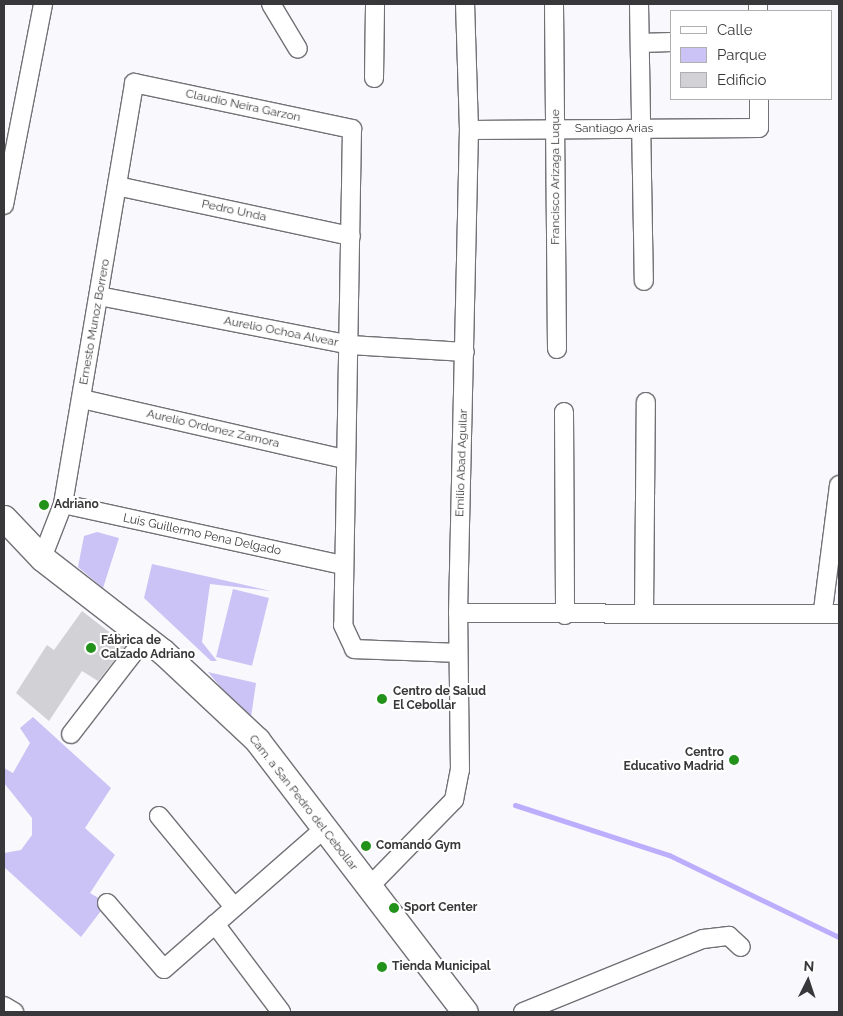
<!DOCTYPE html>
<meta charset="utf-8">
<style>
body{margin:0}
#map{position:relative;width:843px;height:1016px;overflow:hidden;background:#f9f8fd;font-family:Raleway,sans-serif}
div>[style]{position:absolute}
[style*='--x']{left:calc(var(--x)*1px);top:calc(var(--y)*1px);width:calc(var(--w)*1px);rotate:calc(var(--a)*1deg)}
.green>*{inset:0;background:#cbc3f5;transform-origin:0 0}
.stream>*{height:5px;margin:-2.5px;padding:0 2.5px;transform-origin:2.5px;border-radius:2.5px;background:#bcadfd}
.building>*{inset:0;background:#d2d1d6}
.roads{filter:drop-shadow(1px 0 #727176) drop-shadow(-1px 0 #727176) drop-shadow(0 1px #727176) drop-shadow(0 -1px #727176)}
.street>*{height:18px;margin:-9px;padding:0 9px;transform-origin:9px;border-radius:9px;background:#fff}
.secondary>*{height:25px;margin:-12.5px;padding:0 12.5px;transform-origin:12.5px;border-radius:12.5px;background:#fff}
.dots>*{width:14px;height:14px;translate:-50% -50%;box-sizing:border-box;border:2px solid #fff;border-radius:50%}
span{translate:-50% -50%;white-space:nowrap;text-align:center;line-height:1.15;-webkit-text-stroke:4px #fff;paint-order:stroke}
.street-label{font-size:12px;color:#38383a}
.poi-label{font-size:12px;color:#38383a;font-weight:700}
.left{translate:0 -50%;text-align:left}
.right{translate:-100% -50%;text-align:right}
.frame{position:absolute;inset:0;border:5px solid #38383a;pointer-events:none}
.legend{position:absolute;left:670px;top:10px;width:162px;height:90px;box-sizing:border-box;background:#fff;border:1px solid #afafb0;margin:0;padding:6px 9px;list-style:none;font-size:15px;color:#38383a}
.legend li{display:flex;align-items:center;gap:10px;height:25px}
.legend b{width:25px;border:1px solid #afafb0}
.north{position:absolute;left:783px;top:956px;width:50px;height:50px;-webkit-text-stroke:4px #fff;paint-order:stroke;rotate:4deg;font-size:14px;font-weight:700;line-height:20px;text-align:center;color:#38383a}
.north::after{content:'';display:block;margin:auto;width:18px;height:22px;background:#38383a;clip-path:polygon(50% 0,100% 100%,50% 72%,0 100%)}
</style>
<div id="map">
<div class="green">
<div style="clip-path:polygon(97px 532px,119px 538px,103px 588px,78px 567px,84px 536px)"></div>
<div style="clip-path:polygon(152px 564px,271px 591px,210px 584px,202px 642px,217px 661px,211px 661px,144px 598px)"></div>
<div style="left:233px;top:589px;width:37px;height:70px;rotate:14deg"></div>
<div style="clip-path:polygon(208px 672px,256px 683px,251px 717px,223px 690px)"></div>
<div style="clip-path:polygon(33px 717px,111px 788px,85px 828px,115px 855px,90px 893px,107px 903px,81px 937px,4px 867px,4px 853px,21px 850px,32px 835px,32px 818px,4px 783px,4px 768px,13px 773px,30px 743px,20px 728px)"></div>
</div>
<div class="stream">
<div style="--x:515;--y:805;--w:162;--a:18"></div>
<div style="--x:669;--y:855;--w:189;--a:25.8"></div>
</div>
<div class="building">
<div style="clip-path:polygon(82px 611px,126px 645px,98px 681px,82px 671px,49px 721px,16px 693px,47px 645px,54px 650px)"></div>
</div>
<div class="roads">
<div class="street">
<div style="--x:271;--y:4;--w:52;--a:59"></div>
<div style="--x:554;--y:4;--w:345;--a:89.5"></div>
<div style="--x:639;--y:4;--w:277;--a:89"></div>
<div style="--x:758;--y:11;--w:7;--a:-90"></div>
<div style="--x:640;--y:43;--w:32;--a:-2"></div>
<div style="--x:374;--y:78;--w:74;--a:-89.2"></div>
<div style="--x:469;--y:130;--w:290;--a:-0.4"></div>
<div style="--x:759;--y:128;--w:29;--a:-90"></div>
<div style="--x:117;--y:186;--w:239;--a:12.1"></div>
<div style="--x:4;--y:205;--w:205;--a:-79"></div>
<div style="--x:99;--y:296;--w:256;--a:11"></div>
<div style="--x:350;--y:345;--w:115;--a:3.5"></div>
<div style="--x:82;--y:399;--w:270;--a:12.9"></div>
<div style="--x:564;--y:412;--w:203;--a:89.7"></div>
<div style="--x:63;--y:504;--w:286;--a:12.3"></div>
<div style="--x:42;--y:558;--w:58;--a:-68.7"></div>
<div style="--x:63;--y:504;--w:427;--a:-80.4"></div>
<div style="--x:134;--y:83;--w:223;--a:11.9"></div>
<div style="--x:352;--y:129;--w:496;--a:91"></div>
<div style="--x:343;--y:625;--w:26;--a:65"></div>
<div style="--x:354;--y:649;--w:104;--a:2.2"></div>
<div style="--x:823;--y:610;--w:126;--a:-82.7"></div>
<div style="--x:458;--y:613;--w:381;--a:0.2"></div>
<div style="--x:644;--y:613;--w:211;--a:-89.5"></div>
<div style="--x:71;--y:734;--w:121;--a:-52.4"></div>
<div style="--x:159;--y:816;--w:118;--a:50.5"></div>
<div style="--x:369;--y:887;--w:122;--a:-45.7"></div>
<div style="--x:454;--y:800;--w:31;--a:-79"></div>
<div style="--x:460;--y:770;--w:157;--a:-90.7"></div>
<div style="--x:458;--y:613;--w:483;--a:-88.7"></div>
<div style="--x:469;--y:130;--w:126;--a:-91.8"></div>
<div style="--x:107;--y:903;--w:87;--a:49.2"></div>
<div style="--x:164;--y:969;--w:211;--a:-41.2"></div>
<div style="--x:215;--y:924;--w:110;--a:53.1"></div>
<div style="--x:4;--y:1006;--w:12;--a:31"></div>
<div style="--x:523;--y:1012;--w:194;--a:-22.1"></div>
<div style="--x:703;--y:939;--w:26;--a:-7"></div>
<div style="--x:729;--y:936;--w:16;--a:43"></div>
</div>
<div class="secondary">
<div style="--x:4;--y:518;--w:55;--a:46.5"></div>
<div style="--x:42;--y:558;--w:153;--a:37.8"></div>
<div style="--x:163;--y:652;--w:129;--a:43.1"></div>
<div style="--x:257;--y:740;--w:342;--a:52.6"></div>
</div>
</div>
<div class="dots">
<div style="left:44px;top:505px;background:#23921b"></div>
<div style="left:91px;top:648px;background:#23921b"></div>
<div style="left:382px;top:699px;background:#23921b"></div>
<div style="left:734px;top:760px;background:#23921b"></div>
<div style="left:366px;top:846px;background:#23921b"></div>
<div style="left:394px;top:908px;background:#23921b"></div>
<div style="left:382px;top:967px;background:#23921b"></div>
</div>
<div class="street-label">
<span style="left:243px;top:106px;rotate:12deg">Claudio Neira Garzon</span>
<span style="left:614px;top:129px">Santiago Arias</span>
<span style="left:556px;top:177px;rotate:-90deg">Francisco Arizaga Luque</span>
<span style="left:234px;top:211px;rotate:12deg">Pedro Unda</span>
<span style="left:95px;top:322px;rotate:-80deg">Ernesto Munoz Borrero</span>
<span style="left:281px;top:332px;rotate:11deg">Aurelio Ochoa Alvear</span>
<span style="left:213px;top:429px;rotate:13deg">Aurelio Ordonez Zamora</span>
<span style="left:462px;top:463px;rotate:-88deg">Emilio Abad Aguilar</span>
<span style="left:202px;top:535px;rotate:12deg">Luis Guillermo Pena Delgado</span>
<span style="left:303px;top:803px;rotate:52deg">Cam. a San Pedro del Cebollar</span>
</div>
<div class="poi-label">
<span class="left" style="left:54px;top:505px">Adriano</span>
<span class="left" style="left:101px;top:648px">Fábrica de<br>Calzado Adriano</span>
<span class="left" style="left:393px;top:699px">Centro de Salud<br>El Cebollar</span>
<span class="right" style="left:724px;top:760px">Centro<br>Educativo Madrid</span>
<span class="left" style="left:376px;top:846px">Comando Gym</span>
<span class="left" style="left:404px;top:908px">Sport Center</span>
<span class="left" style="left:392px;top:967px">Tienda Municipal</span>
</div>
<div class="frame"></div>
<ul class="legend">
<li><b style="height:6px;background:#fff"></b>Calle</li>
<li><b style="height:14px;background:#cbc3f5"></b>Parque</li>
<li><b style="height:14px;background:#d2d1d6"></b>Edificio</li>
</ul>
<div class="north">N</div>
</div>
